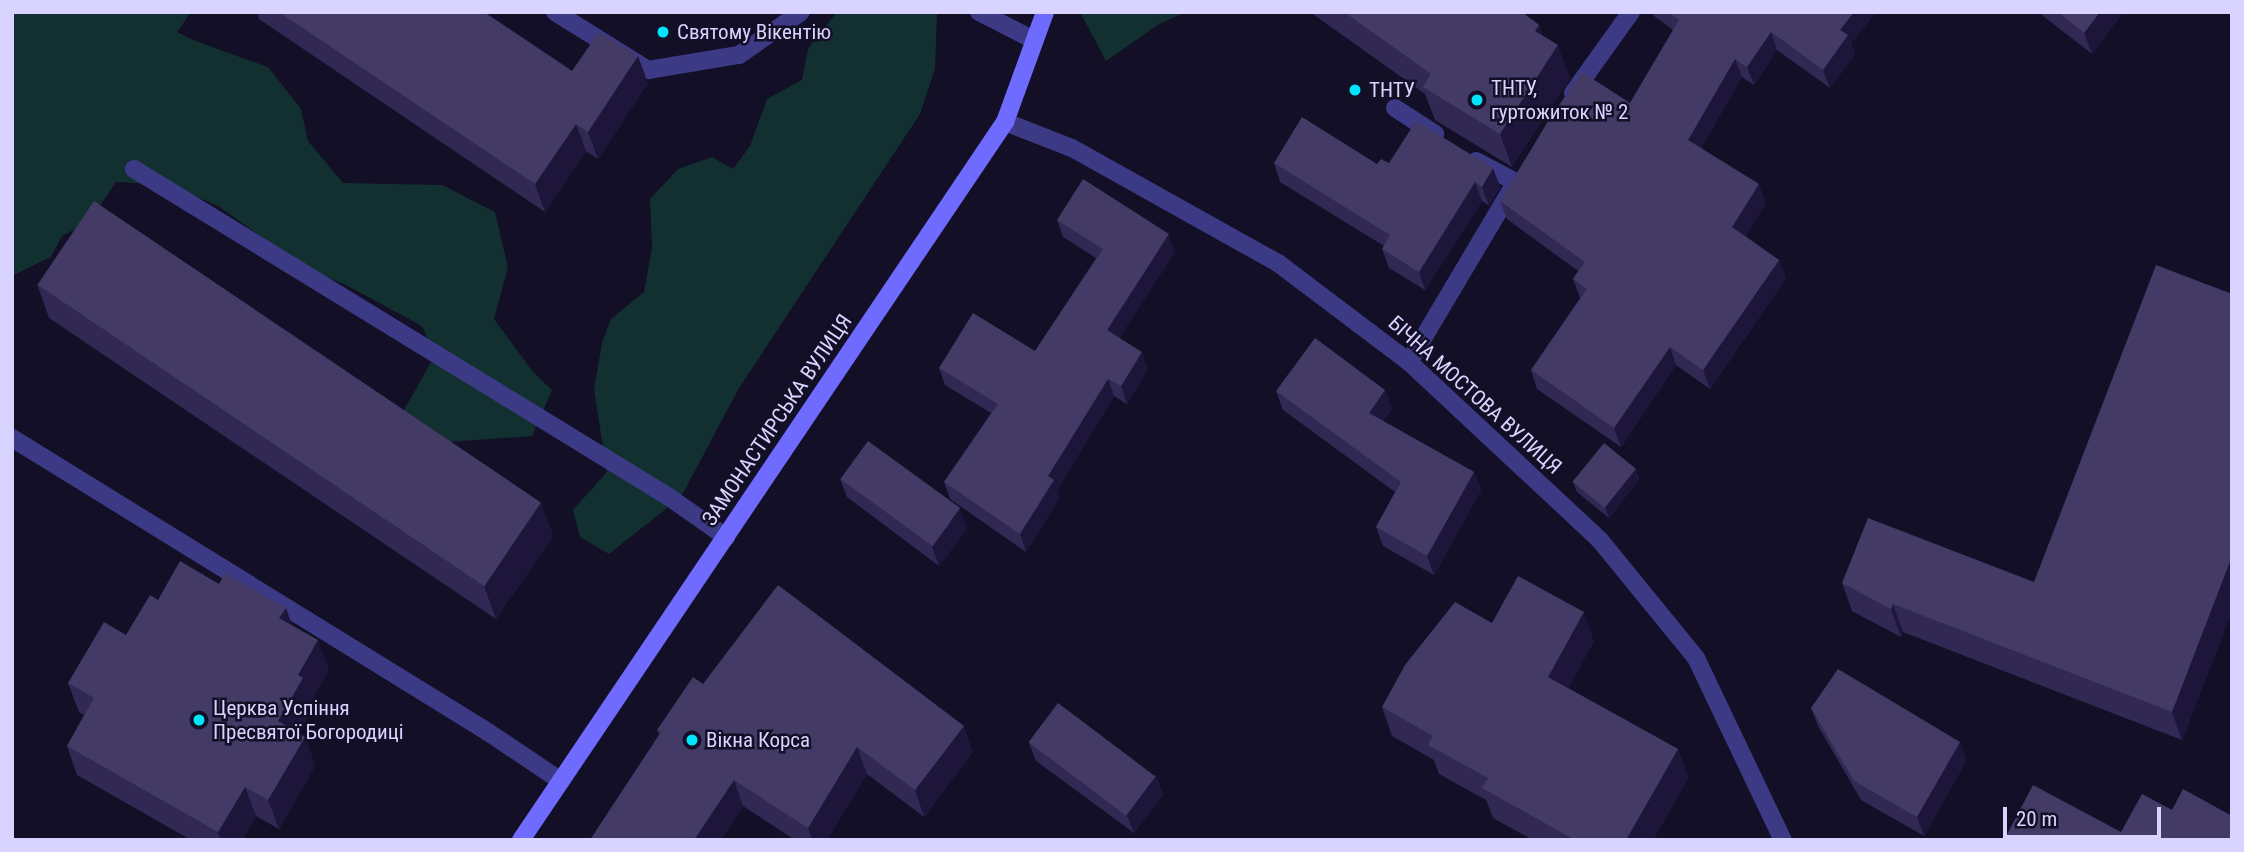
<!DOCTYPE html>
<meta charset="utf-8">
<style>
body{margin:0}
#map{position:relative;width:2244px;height:852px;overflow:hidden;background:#130f26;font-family:"Roboto Condensed",sans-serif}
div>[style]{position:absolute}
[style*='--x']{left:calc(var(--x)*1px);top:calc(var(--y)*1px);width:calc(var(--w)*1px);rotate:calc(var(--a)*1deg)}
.green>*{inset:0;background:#12302f}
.service>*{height:18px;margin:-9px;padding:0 9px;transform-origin:9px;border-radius:9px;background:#3d3a85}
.minor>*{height:18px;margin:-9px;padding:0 9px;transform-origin:9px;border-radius:9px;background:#3d3a85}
.secondary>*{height:18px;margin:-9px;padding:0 9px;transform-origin:9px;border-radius:9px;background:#6f6bff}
.wall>*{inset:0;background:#312854}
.shaded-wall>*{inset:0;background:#1d163a}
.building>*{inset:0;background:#433a66;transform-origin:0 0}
.dots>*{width:19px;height:19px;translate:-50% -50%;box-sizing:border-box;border:4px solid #130f26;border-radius:50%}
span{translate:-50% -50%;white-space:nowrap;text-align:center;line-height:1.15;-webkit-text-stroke:5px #130f26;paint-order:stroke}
.poi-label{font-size:21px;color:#d9d4ff}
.left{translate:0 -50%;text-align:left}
.street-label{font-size:21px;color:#d9d4ff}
.frame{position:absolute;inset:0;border:14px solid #d9d4ff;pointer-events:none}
.scale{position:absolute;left:2003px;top:807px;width:158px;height:32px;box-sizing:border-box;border:4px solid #d9d4ff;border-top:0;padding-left:9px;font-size:21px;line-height:24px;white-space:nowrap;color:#d9d4ff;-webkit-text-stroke:5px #130f26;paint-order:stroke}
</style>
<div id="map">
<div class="green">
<div style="clip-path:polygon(12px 12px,191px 12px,177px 32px,193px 40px,268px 67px,301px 109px,308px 141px,343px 183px,442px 185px,495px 212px,508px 267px,494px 319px,533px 372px,552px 390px,532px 436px,434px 443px,399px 419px,435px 355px,422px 326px,346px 285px,303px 267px,220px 207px,171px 185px,116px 182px,90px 221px,62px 236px,51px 257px,12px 276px)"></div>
<div style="clip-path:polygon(837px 12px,937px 12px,935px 69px,920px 114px,739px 388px,681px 497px,609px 554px,580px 537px,573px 510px,607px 472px,594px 390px,602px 343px,611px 319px,644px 292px,652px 248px,650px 199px,678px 169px,712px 157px,733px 169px,750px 146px,767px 99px,802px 80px,808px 49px)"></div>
<div style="clip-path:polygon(1080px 12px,1186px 12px,1159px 24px,1106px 61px)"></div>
</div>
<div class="service">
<div style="--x:555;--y:12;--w:110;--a:31.9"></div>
<div style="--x:648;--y:70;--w:92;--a:-9.4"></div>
<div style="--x:739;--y:55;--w:75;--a:-34.7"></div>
<div style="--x:979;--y:12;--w:62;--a:27"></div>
<div style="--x:1395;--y:108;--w:48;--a:33"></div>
<div style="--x:1476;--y:161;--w:45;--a:27.7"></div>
<div style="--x:134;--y:169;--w:628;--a:31.51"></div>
<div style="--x:669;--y:497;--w:70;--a:35.1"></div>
<div style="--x:12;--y:438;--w:559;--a:31.7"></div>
<div style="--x:488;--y:732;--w:88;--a:33.9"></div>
</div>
<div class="minor">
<div style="--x:1573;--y:93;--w:100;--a:-54.4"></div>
<div style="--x:1005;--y:122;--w:72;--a:21.2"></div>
<div style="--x:1072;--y:148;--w:236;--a:29.2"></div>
<div style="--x:1278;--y:263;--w:164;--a:37.1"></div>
<div style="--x:1409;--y:362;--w:260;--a:43"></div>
<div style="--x:1599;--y:539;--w:154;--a:50.8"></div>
<div style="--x:1696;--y:658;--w:202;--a:64.5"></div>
<div style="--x:1409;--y:362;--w:204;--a:-59.3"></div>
</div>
<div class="secondary">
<div style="--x:521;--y:840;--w:866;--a:-56.02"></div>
<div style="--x:1005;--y:122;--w:117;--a:-70"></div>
</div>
<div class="wall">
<div style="clip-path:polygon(257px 12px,484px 12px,572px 71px,648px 83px,598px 159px,586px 151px,545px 212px,259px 19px)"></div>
<div style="clip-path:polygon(1310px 12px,1522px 12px,1539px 25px,1543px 36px,1570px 78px,1512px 167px,1435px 120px,1425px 94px)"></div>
<div style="clip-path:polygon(1652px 12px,1876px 12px,1851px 43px,1855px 54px,1830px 88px,1777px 50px,1754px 85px,1742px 77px,1701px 148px,1766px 203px,1745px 236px,1779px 260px,1786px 278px,1710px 389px,1676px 365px,1621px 447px,1537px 389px,1531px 370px,1580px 298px,1573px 279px,1578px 271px,1507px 219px,1500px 201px,1630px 103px,1673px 30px,1654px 16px)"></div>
<div style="clip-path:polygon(2038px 12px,2123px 12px,2092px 54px)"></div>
<div style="clip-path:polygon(1274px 163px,1377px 164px,1500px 187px,1489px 206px,1482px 201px,1425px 290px,1389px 268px,1382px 249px,1384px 246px,1280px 182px)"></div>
<div style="clip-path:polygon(1057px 220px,1175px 252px,1119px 338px,1148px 369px,1127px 404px,1114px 396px,1057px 490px,1060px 497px,1026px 552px,950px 499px,944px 482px,991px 413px,945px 385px,939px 368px,1035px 351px,1096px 258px,1063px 237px)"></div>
<div style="clip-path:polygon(37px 284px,541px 503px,553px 536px,496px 619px,49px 318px)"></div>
<div style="clip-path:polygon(2232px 294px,2232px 611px,2182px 740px,1903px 632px,1901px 637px,1852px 611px,1842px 583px,2034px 582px)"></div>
<div style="clip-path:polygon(1385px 390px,1392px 409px,1383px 421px,1474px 472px,1481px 490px,1434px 575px,1383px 546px,1376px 527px,1395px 492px,1283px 410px,1276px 391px)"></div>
<div style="clip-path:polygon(1636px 469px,1639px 479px,1609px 518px,1577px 492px,1573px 482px)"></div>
<div style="clip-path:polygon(840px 479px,967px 528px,939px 566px,847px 497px)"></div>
<div style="clip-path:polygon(219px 584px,286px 608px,292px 626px,329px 669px,311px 701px,313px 707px,299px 733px,305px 737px,315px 766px,279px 829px,256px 816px,242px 840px,191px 840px,77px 775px,67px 746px,84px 715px,79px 712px,68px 683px,126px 635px)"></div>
<div style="clip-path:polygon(1492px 623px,1594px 641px,1568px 688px,1678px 749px,1688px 778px,1653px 840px,1533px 840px,1493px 818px,1486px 800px,1439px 774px,1434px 760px,1392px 736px,1382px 707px)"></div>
<div style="clip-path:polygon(1811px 708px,1960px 742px,1966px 761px,1924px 836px,1861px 800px,1818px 726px)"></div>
<div style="clip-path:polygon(657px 730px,973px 752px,924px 817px,867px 774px,827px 840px,795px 840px,743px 806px,721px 840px,590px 840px,659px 735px)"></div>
<div style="clip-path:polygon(1029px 743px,1156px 776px,1163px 795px,1134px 833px,1036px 761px)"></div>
</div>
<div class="shaded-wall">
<div style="clip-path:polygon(1854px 12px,1876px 12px,1851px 43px,1855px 54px,1830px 88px,1823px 70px,1840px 30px)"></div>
<div style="clip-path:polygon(2100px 12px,2123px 12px,2092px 54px,2084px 33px)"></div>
<div style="clip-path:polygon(1539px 25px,1551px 56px,1558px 45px,1570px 78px,1512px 167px,1500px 134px,1535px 31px)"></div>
<div style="clip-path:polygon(1771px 32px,1777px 50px,1754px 85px,1747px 67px)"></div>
<div style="clip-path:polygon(638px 56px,648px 83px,598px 159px,588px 132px)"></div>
<div style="clip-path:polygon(1735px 59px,1742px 77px,1695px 158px,1688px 140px)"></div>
<div style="clip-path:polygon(576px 124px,586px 151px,545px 212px,535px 184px)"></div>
<div style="clip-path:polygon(1493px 168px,1500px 187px,1489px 206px,1482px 187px)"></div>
<div style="clip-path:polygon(1475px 182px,1482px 201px,1425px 290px,1419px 272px)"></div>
<div style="clip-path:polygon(1759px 184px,1766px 203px,1739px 245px,1732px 227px)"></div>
<div style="clip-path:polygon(1169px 234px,1175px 252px,1113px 348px,1107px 330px)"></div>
<div style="clip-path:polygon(1779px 260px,1786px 278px,1710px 389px,1703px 370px)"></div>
<div style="clip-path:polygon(1670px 347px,1676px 365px,1621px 447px,1614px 428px)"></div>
<div style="clip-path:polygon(1142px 352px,1148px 369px,1127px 404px,1121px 386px)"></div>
<div style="clip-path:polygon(1108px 379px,1114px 396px,1057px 490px,1060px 497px,1026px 552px,1020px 534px,1048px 476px)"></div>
<div style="clip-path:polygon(1385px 390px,1392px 409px,1376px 431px,1369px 413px)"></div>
<div style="clip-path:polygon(1636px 469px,1639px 479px,1609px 518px,1605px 508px)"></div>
<div style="clip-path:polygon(1474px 472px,1481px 490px,1434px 575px,1427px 556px)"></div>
<div style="clip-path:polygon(541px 503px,553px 536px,496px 619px,484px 586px)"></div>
<div style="clip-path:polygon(960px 509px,967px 528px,939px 566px,932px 547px)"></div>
<div style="clip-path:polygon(2232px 556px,2232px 611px,2182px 740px,2172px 712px)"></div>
<div style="clip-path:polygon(1893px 604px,1903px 632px,1901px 637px,1891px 609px)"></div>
<div style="clip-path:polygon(286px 608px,296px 637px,279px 618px)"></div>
<div style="clip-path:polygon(1584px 612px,1594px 641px,1559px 706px,1548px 677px)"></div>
<div style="clip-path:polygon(318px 640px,329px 669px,311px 701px,313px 707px,289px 750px,278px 721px,298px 675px)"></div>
<div style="clip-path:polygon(964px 726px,973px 752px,924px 817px,915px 790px)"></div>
<div style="clip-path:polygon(305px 737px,315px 766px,279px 829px,268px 800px)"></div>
<div style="clip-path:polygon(1960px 742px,1966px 761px,1924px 836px,1917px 817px)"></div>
<div style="clip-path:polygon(857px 747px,867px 774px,827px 840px,812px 840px,808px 828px)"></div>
<div style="clip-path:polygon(1678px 749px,1688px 778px,1653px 840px,1626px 840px)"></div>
<div style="clip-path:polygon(1156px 776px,1163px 795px,1134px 833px,1127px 815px)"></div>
<div style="clip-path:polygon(734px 780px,743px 806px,721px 840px,694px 840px)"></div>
<div style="clip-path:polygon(245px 787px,256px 816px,242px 840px,221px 840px,218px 832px)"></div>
</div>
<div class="building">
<div style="clip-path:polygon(279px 12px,484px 12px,572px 71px,599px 32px,638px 56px,588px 132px,576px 124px,535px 184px)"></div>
<div style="clip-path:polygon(1344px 12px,1522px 12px,1539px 25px,1535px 31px,1558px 45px,1500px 134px,1423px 87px,1431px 74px)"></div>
<div style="clip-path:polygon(1668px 12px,1854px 12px,1840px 30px,1848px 35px,1823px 70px,1771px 32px,1747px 67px,1735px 59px,1688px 140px,1759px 184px,1732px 227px,1779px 260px,1703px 370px,1670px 347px,1614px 428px,1531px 370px,1587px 289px,1573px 279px,1585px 262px,1500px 201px,1550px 118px,1582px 72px,1630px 103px,1679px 20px)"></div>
<div style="clip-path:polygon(2058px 12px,2100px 12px,2084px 33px)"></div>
<div style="clip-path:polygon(1302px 117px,1377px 164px,1381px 159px,1389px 163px,1416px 121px,1493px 168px,1482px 187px,1475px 182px,1419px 272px,1382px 249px,1390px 235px,1274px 163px)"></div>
<div style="clip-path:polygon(1083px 179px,1169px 234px,1107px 330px,1142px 352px,1121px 386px,1108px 379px,1048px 476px,1054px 480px,1020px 534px,944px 482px,998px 404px,939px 368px,973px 313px,1035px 351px,1103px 249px,1057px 220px)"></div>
<div style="left:94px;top:201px;width:539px;height:101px;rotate:34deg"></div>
<div style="clip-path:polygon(2156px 265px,2232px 294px,2232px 556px,2172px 712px,1893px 604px,1891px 609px,1842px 583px,1868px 518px,2034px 582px)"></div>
<div style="clip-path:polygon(1315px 338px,1385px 390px,1369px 413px,1474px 472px,1427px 556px,1376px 527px,1401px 482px,1276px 391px)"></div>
<div style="left:868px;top:441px;width:114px;height:47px;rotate:36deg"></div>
<div style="left:1604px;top:443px;width:41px;height:50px;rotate:39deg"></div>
<div style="clip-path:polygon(180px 561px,219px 584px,225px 573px,286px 608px,279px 618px,318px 640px,298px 675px,303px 678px,278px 721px,305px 737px,268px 800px,245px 787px,218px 832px,67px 746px,94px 698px,68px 683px,104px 622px,126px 635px,150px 595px,158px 600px)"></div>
<div style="clip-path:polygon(1518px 576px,1584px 612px,1548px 677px,1678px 749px,1626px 840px,1575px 840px,1482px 788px,1488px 778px,1428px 745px,1433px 736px,1382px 707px,1405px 665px,1455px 602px,1492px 623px)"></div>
<div style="clip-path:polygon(778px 585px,964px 726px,915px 790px,857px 747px,808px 828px,734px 780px,694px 840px,590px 840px,661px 732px,657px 730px,693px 677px,703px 684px)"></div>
<div style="clip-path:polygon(1838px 669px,1960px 742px,1917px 817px,1854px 781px,1811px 708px)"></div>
<div style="left:1058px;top:703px;width:122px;height:49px;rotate:37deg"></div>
<div style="clip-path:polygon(2033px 785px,2121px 832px,2142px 794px,2172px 810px,2183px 789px,2232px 816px,2232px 840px,2004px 840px)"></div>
</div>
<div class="dots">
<div style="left:663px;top:32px;background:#00e5ff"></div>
<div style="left:1355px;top:90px;background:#00e5ff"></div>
<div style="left:1477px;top:100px;background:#00e5ff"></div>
<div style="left:199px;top:720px;background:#00e5ff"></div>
<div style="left:692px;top:740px;background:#00e5ff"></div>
</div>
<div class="poi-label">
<span class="left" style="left:677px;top:32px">Святому Вікентію</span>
<span class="left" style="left:1491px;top:100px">ТНТУ,<br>гуртожиток № 2</span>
<span class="left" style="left:1369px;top:90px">ТНТУ</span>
<span class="left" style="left:213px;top:720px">Церква Успіння<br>Пресвятої Богородиці</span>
<span class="left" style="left:706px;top:740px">Вікна Корса</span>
</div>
<div class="street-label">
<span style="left:1475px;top:395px;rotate:42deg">БІЧНА МОСТОВА ВУЛИЦЯ</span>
<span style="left:777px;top:420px;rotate:-56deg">ЗАМОНАСТИРСЬКА ВУЛИЦЯ</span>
</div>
<div class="frame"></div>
<div class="scale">20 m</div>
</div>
